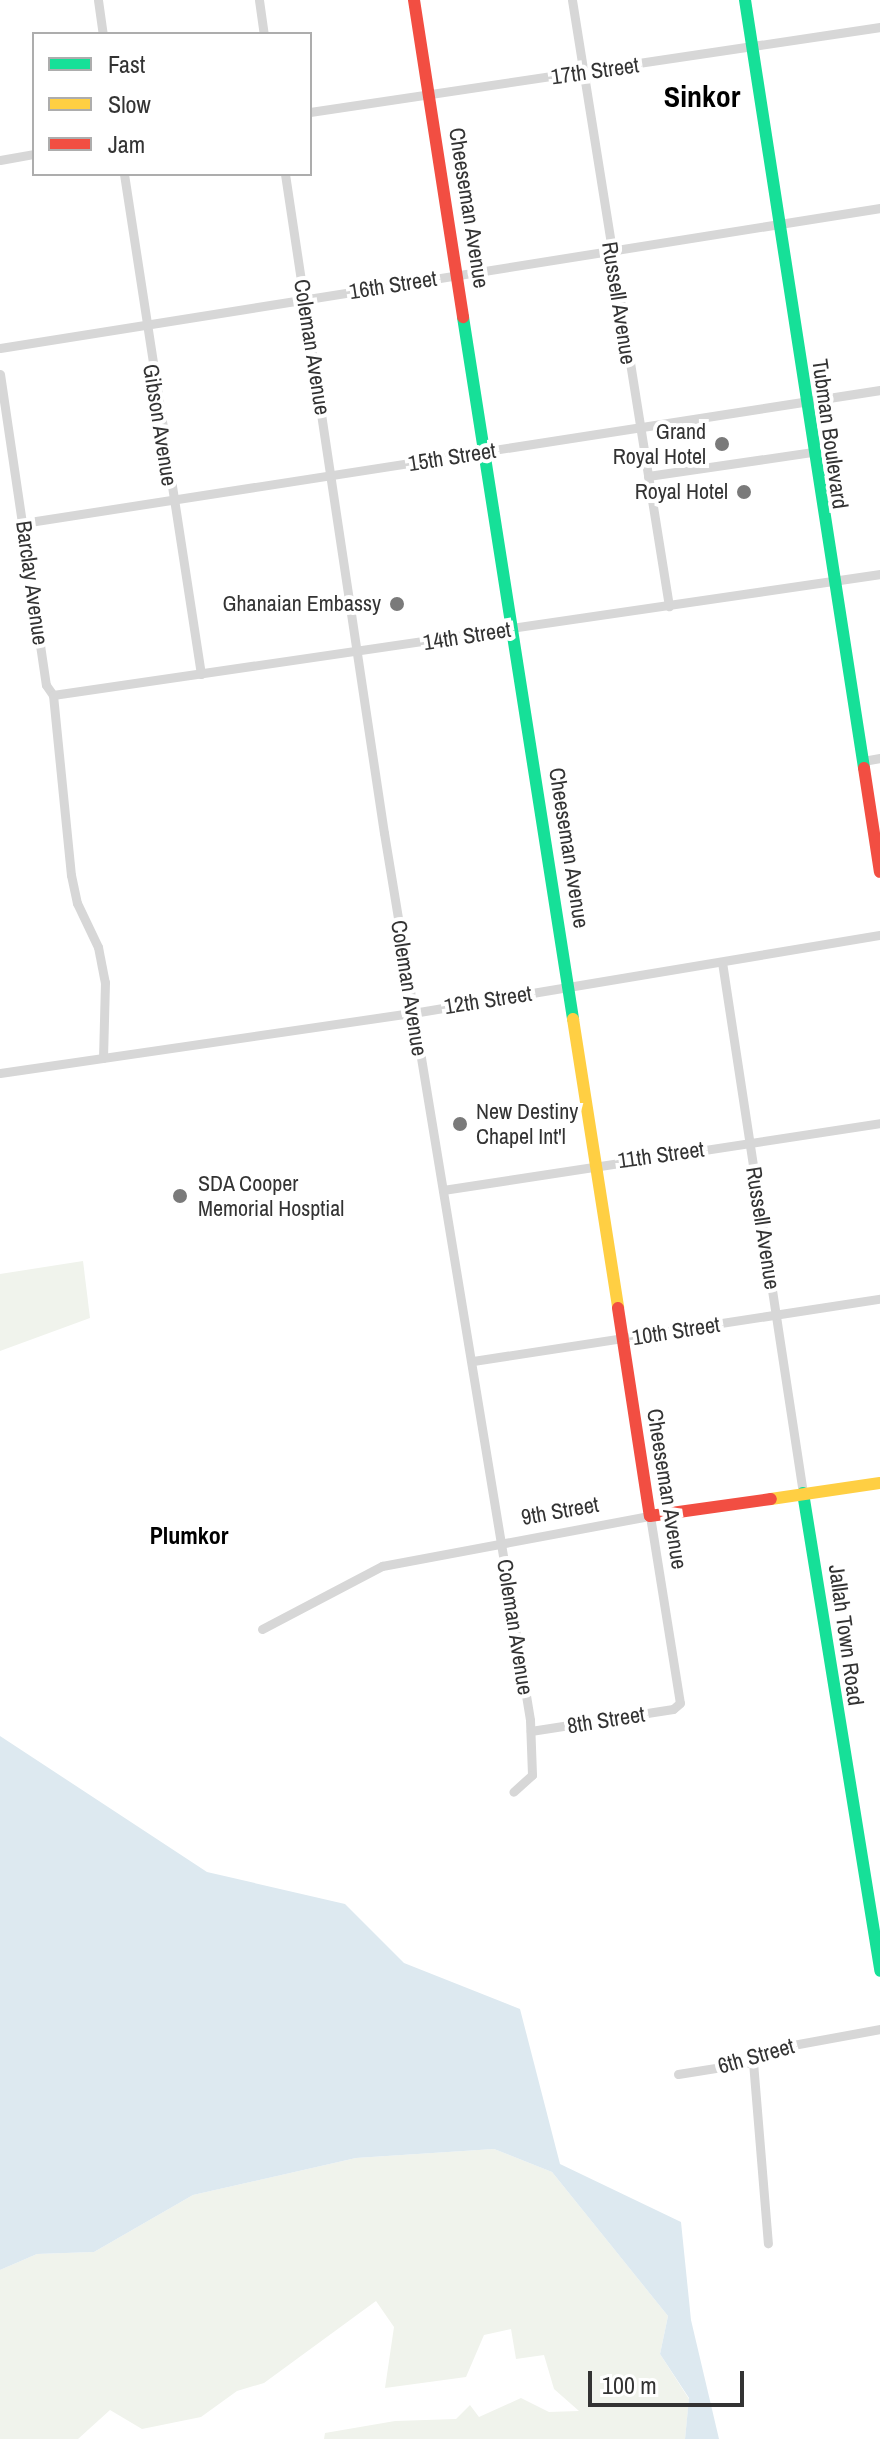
<!DOCTYPE html>
<style>
body{margin:0}
#map{position:relative;width:880px;height:2439px;overflow:hidden;background:#fff;font-family:"Archivo Narrow",sans-serif}
div>[style]{position:absolute}
[style*='--x']{left:calc(var(--x)*1px);top:calc(var(--y)*1px);width:calc(var(--w)*1px);rotate:calc(var(--a)*1deg)}
.green>*{inset:0;background:#f0f3ec}
.water>*{inset:0;background:#dde9f0}
.street>*{height:9px;margin:-4.5px;padding:0 4.5px;transform-origin:4.5px;border-radius:4.5px;background:#d7d7d7}
.fast>*{height:12px;margin:-6px;padding:0 6px;transform-origin:6px;border-radius:6px;background:#16e098}
.slow>*{height:12px;margin:-6px;padding:0 6px;transform-origin:6px;border-radius:6px;background:#ffcf43}
.jam>*{height:12px;margin:-6px;padding:0 6px;transform-origin:6px;border-radius:6px;background:#f24e42}
.dots>*{width:22px;height:22px;translate:-50% -50%;box-sizing:border-box;border:4px solid #fff;border-radius:50%}
span{translate:-50% -50%;white-space:nowrap;text-align:center;line-height:1.15;-webkit-text-stroke:8px #fff;paint-order:stroke}
.street-label{font-size:22px;color:#333}
.poi-label{font-size:22px;color:#333}
.right{translate:-100% -50%;text-align:right}
.left{translate:0 -50%;text-align:left}
.neighbourhood-label{font-size:24px;color:#000;font-weight:700}
.district-label{font-size:30px;color:#000;font-weight:700}
.legend{position:absolute;left:32px;top:32px;width:280px;height:144px;box-sizing:border-box;background:#fff;border:2px solid #adadad;margin:0;padding:10px 14px;list-style:none;font-size:24px;color:#333}
.legend li{display:flex;align-items:center;gap:16px;height:40px}
.legend b{width:40px;border:2px solid #adadad}
.scale{position:absolute;left:588px;top:2371px;width:156px;height:36px;box-sizing:border-box;border:4px solid #333;border-top:0;padding-left:10px;font-size:24px;line-height:28px;white-space:nowrap;color:#333;-webkit-text-stroke:6px #fff;paint-order:stroke}
</style>
<div id="map">
<div class="green">
<div style="clip-path:polygon(83px 1261px,90px 1318px,0 1351px,0 1274px)"></div>
<div style="clip-path:polygon(494px 2149px,552px 2172px,668px 2316px,660px 2354px,689px 2399px,685px 2439px,324px 2439px,325px 2433px,395px 2421px,456px 2419px,470px 2405px,479px 2417px,521px 2398px,549px 2412px,579px 2411px,554px 2389px,544px 2355px,516px 2359px,511px 2329px,484px 2335px,466px 2377px,385px 2388px,394px 2327px,376px 2301px,264px 2383px,237px 2391px,201px 2417px,142px 2429px,110px 2410px,78px 2439px,0 2439px,0 2270px,37px 2254px,94px 2252px,193px 2195px,356px 2158px)"></div>
</div>
<div class="water">
<div style="clip-path:polygon(0 1736px,207px 1872px,345px 1904px,404px 1963px,520px 2009px,560px 2164px,681px 2222px,691px 2320px,719px 2439px,685px 2439px,689px 2398px,660px 2354px,668px 2316px,552px 2172px,494px 2149px,356px 2158px,193px 2195px,94px 2252px,37px 2254px,0 2270px)"></div>
</div>
<div class="street">
<div style="--x:98;--y:0;--w:34;--a:82"></div>
<div style="--x:259;--y:0;--w:34;--a:82"></div>
<div style="--x:572;--y:0;--w:614;--a:80.91"></div>
<div style="--x:310;--y:112;--w:576;--a:-8.48"></div>
<div style="--x:0;--y:160;--w:35;--a:-10"></div>
<div style="--x:124;--y:174;--w:506;--a:81.25"></div>
<div style="--x:285;--y:174;--w:666;--a:81.46"></div>
<div style="--x:384;--y:833;--w:899;--a:80.65"></div>
<div style="--x:530;--y:1720;--w:55;--a:87.9"></div>
<div style="--x:532;--y:1775;--w:25;--a:138"></div>
<div style="--x:0;--y:348;--w:891;--a:-9.04"></div>
<div style="--x:0;--y:374;--w:314;--a:81.6"></div>
<div style="--x:46;--y:685;--w:12;--a:55"></div>
<div style="--x:53;--y:695;--w:181;--a:84.3"></div>
<div style="--x:71;--y:875;--w:29;--a:78"></div>
<div style="--x:77;--y:903;--w:49;--a:64.5"></div>
<div style="--x:98;--y:947;--w:36;--a:79"></div>
<div style="--x:105;--y:982;--w:76;--a:91.5"></div>
<div style="--x:648;--y:476;--w:167;--a:-8.3"></div>
<div style="--x:23;--y:523;--w:867;--a:-8.82"></div>
<div style="--x:53;--y:695;--w:836;--a:-8.32"></div>
<div style="--x:863;--y:761;--w:17;--a:-10"></div>
<div style="--x:722;--y:962;--w:537;--a:81.33"></div>
<div style="--x:0;--y:1073;--w:417;--a:-8.3"></div>
<div style="--x:413;--y:1013;--w:473;--a:-9.5"></div>
<div style="--x:443;--y:1190;--w:442;--a:-8.7"></div>
<div style="--x:473;--y:1361;--w:412;--a:-8.7"></div>
<div style="--x:262;--y:1629;--w:136;--a:-27.7"></div>
<div style="--x:382;--y:1566;--w:273;--a:-10.6"></div>
<div style="--x:650;--y:1516;--w:189;--a:80.9"></div>
<div style="--x:680;--y:1703;--w:9;--a:139"></div>
<div style="--x:673;--y:1709;--w:144;--a:171.2"></div>
<div style="--x:753;--y:2062;--w:182;--a:85.3"></div>
<div style="--x:678;--y:2074;--w:76;--a:-9.1"></div>
<div style="--x:753;--y:2062;--w:22;--a:-36"></div>
<div style="--x:771;--y:2049;--w:111;--a:-10.4"></div>
</div>
<div class="fast">
<div style="--x:745;--y:0;--w:777;--a:81.19"></div>
<div style="--x:463;--y:317;--w:711;--a:81.09"></div>
<div style="--x:803;--y:1493;--w:484;--a:80.8"></div>
</div>
<div class="slow">
<div style="--x:573;--y:1019;--w:292;--a:81.1"></div>
<div style="--x:771;--y:1499;--w:110;--a:-8.4"></div>
</div>
<div class="jam">
<div style="--x:414;--y:0;--w:321;--a:81.2"></div>
<div style="--x:864;--y:768;--w:105;--a:81.3"></div>
<div style="--x:618;--y:1308;--w:210;--a:81.3"></div>
<div style="--x:650;--y:1516;--w:122;--a:-8"></div>
</div>
<div class="dots">
<div style="left:722px;top:444px;background:#7a7a7a"></div>
<div style="left:744px;top:492px;background:#7a7a7a"></div>
<div style="left:397px;top:604px;background:#7a7a7a"></div>
<div style="left:460px;top:1124px;background:#7a7a7a"></div>
<div style="left:180px;top:1196px;background:#7a7a7a"></div>
</div>
<div class="street-label">
<span style="left:595px;top:71px;rotate:-8deg">17th Street</span>
<span style="left:469px;top:208px;rotate:81deg">Cheeseman Avenue</span>
<span style="left:393px;top:285px;rotate:-9deg">16th Street</span>
<span style="left:619px;top:303px;rotate:81deg">Russell Avenue</span>
<span style="left:312px;top:347px;rotate:81deg">Coleman Avenue</span>
<span style="left:160px;top:425px;rotate:81deg">Gibson Avenue</span>
<span style="left:830px;top:434px;rotate:82deg">Tubman Boulevard</span>
<span style="left:452px;top:457px;rotate:-9deg">15th Street</span>
<span style="left:32px;top:583px;rotate:82deg">Barclay Avenue</span>
<span style="left:467px;top:636px;rotate:-9deg">14th Street</span>
<span style="left:569px;top:848px;rotate:81deg">Cheeseman Avenue</span>
<span style="left:409px;top:988px;rotate:81deg">Coleman Avenue</span>
<span style="left:488px;top:1000px;rotate:-9deg">12th Street</span>
<span style="left:661px;top:1155px;rotate:-8deg">11th Street</span>
<span style="left:763px;top:1228px;rotate:81deg">Russell Avenue</span>
<span style="left:676px;top:1331px;rotate:-9deg">10th Street</span>
<span style="left:667px;top:1489px;rotate:81deg">Cheeseman Avenue</span>
<span style="left:560px;top:1511px;rotate:-10deg">9th Street</span>
<span style="left:515px;top:1627px;rotate:81deg">Coleman Avenue</span>
<span style="left:846px;top:1635px;rotate:82deg">Jallah Town Road</span>
<span style="left:606px;top:1720px;rotate:-9deg">8th Street</span>
<span style="left:756px;top:2056px;rotate:-16deg">6th Street</span>
</div>
<div class="poi-label">
<span class="right" style="left:706px;top:444px">Grand<br>Royal Hotel</span>
<span class="right" style="left:728px;top:492px">Royal Hotel</span>
<span class="right" style="left:381px;top:604px">Ghanaian Embassy</span>
<span class="left" style="left:476px;top:1124px">New Destiny<br>Chapel Int'l</span>
<span class="left" style="left:198px;top:1196px">SDA Cooper<br>Memorial Hosptial</span>
</div>
<div class="neighbourhood-label">
<span style="left:189px;top:1536px">Plumkor</span>
</div>
<div class="district-label">
<span style="left:702px;top:96px">Sinkor</span>
</div>
<ul class="legend">
<li><b style="height:10px;background:#16e098"></b>Fast</li>
<li><b style="height:10px;background:#ffcf43"></b>Slow</li>
<li><b style="height:10px;background:#f24e42"></b>Jam</li>
</ul>
<div class="scale">100 m</div>
</div>
